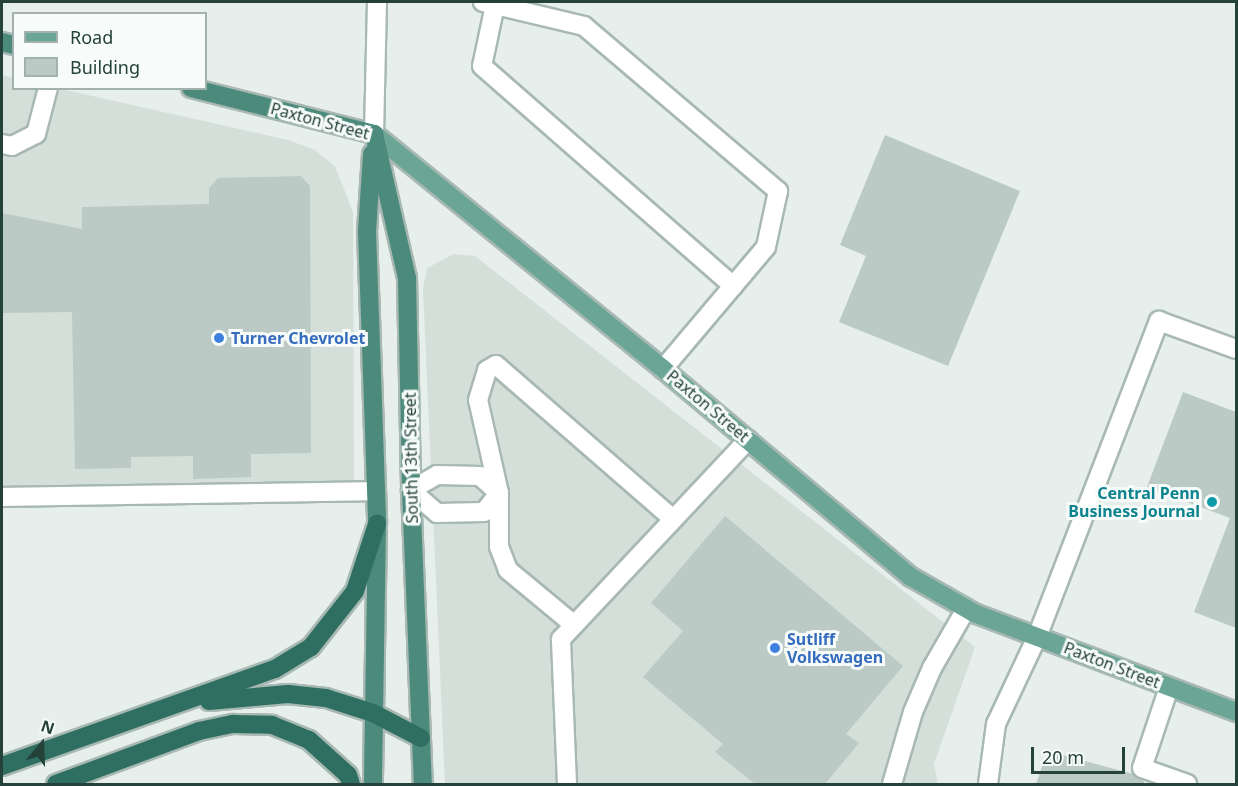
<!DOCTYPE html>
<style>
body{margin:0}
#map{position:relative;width:1238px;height:786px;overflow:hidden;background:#e6efeb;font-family:"Noto Sans",sans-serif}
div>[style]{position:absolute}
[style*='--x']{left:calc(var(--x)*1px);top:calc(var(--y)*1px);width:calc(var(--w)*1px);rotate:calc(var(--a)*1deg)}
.built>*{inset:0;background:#d4dfda}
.building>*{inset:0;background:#bbcac4}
.roads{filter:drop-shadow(2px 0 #a8b8b2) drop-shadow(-2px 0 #a8b8b2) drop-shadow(0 2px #a8b8b2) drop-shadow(0 -2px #a8b8b2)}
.service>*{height:18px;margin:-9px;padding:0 9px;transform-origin:9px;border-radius:9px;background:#fff}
.secondary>*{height:18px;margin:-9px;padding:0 9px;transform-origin:9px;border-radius:9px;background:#fff}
.primary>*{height:18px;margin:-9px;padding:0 9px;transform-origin:9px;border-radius:9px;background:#6aa596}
.trunk>*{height:18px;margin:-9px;padding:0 9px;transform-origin:9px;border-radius:9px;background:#4c8a7c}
.motorway>*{height:18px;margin:-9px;padding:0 9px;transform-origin:9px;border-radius:9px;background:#2f6f62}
.dots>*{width:16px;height:16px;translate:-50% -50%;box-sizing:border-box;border:3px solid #f7fbf9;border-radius:50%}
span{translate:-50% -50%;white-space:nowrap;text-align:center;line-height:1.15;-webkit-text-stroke:6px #f7fbf9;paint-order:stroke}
.street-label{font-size:16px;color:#24423a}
.shop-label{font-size:16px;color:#366cbe;font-weight:700}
.left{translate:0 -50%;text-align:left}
.culture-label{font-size:16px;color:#0d838f;font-weight:700}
.right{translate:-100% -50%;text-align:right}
.frame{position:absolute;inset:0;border:3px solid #24423a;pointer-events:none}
.legend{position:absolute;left:12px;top:12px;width:195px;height:78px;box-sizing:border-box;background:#f7fbf9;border:2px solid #a3b1ad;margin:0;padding:8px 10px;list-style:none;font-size:18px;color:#24423a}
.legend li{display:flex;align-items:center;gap:12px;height:30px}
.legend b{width:30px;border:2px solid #a3b1ad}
.north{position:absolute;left:12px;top:714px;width:60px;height:60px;-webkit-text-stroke:4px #f7fbf9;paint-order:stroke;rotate:19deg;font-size:16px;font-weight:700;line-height:24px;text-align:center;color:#24423a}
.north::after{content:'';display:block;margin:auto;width:21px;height:27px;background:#24423a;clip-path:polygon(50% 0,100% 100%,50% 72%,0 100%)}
.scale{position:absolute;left:1031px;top:747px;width:94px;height:27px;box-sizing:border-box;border:3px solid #24423a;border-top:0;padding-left:8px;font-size:18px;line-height:21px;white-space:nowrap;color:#24423a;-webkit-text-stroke:4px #f7fbf9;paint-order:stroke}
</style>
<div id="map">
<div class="built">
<div style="clip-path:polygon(2px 75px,13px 78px,14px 88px,61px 89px,288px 140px,315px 150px,335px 166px,353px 212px,354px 484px,2px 492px)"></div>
<div style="clip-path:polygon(454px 254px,475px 256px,975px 647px,934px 764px,938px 784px,445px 784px,423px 289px,427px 268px)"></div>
</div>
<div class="building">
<div style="clip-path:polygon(885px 135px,1020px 191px,948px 366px,839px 322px,866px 256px,840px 245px)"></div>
<div style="clip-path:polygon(301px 176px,310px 186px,311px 453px,251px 454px,251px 477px,193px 479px,193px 456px,131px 457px,131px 468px,75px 469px,72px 312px,2px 313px,2px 213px,82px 229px,82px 207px,209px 204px,209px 188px,218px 178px)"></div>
<div style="clip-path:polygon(1183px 392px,1236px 412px,1236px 628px,1194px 612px,1230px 518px,1147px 487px)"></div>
<div style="clip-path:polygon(725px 516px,903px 666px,846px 734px,859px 743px,825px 784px,755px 784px,715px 752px,723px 744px,643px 677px,683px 631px,651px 603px)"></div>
<div style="clip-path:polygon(1055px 753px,1133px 774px,1144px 781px,1144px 784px,1036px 784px,1043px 764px)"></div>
</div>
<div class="roads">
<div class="service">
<div style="--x:483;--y:2;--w:104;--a:13.4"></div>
<div style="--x:584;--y:26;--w:255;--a:40.4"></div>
<div style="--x:778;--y:191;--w:57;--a:102.1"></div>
<div style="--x:766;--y:247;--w:160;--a:130.2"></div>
<div style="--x:495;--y:5;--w:62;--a:102"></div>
<div style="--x:482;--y:66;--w:334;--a:41.2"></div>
<div style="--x:2;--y:144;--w:10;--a:11"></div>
<div style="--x:12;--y:146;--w:27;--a:-27"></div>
<div style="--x:36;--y:134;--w:48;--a:-75.4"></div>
<div style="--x:437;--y:475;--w:43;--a:1.3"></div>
<div style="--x:480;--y:476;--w:25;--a:42"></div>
<div style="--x:499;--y:493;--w:24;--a:128"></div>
<div style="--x:484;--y:512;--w:47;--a:178.8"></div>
<div style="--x:437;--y:513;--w:35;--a:-139"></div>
<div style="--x:411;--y:490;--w:30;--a:-30"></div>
<div style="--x:2;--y:497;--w:374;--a:-0.9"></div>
<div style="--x:573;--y:624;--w:85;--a:-140.3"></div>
<div style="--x:508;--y:570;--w:25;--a:-111"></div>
<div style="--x:499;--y:547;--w:54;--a:-90"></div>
<div style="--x:499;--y:493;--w:95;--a:-102.7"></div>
<div style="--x:478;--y:400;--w:31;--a:-73"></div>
<div style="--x:487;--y:370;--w:10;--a:-29"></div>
<div style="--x:496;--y:365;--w:232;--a:41"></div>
<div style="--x:1169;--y:687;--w:85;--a:108.4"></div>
<div style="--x:1142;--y:768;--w:48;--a:19.6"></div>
<div style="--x:567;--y:784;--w:145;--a:-92.4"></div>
<div style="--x:561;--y:639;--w:273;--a:-46.8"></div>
<div style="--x:892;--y:784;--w:75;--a:-73.7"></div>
<div style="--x:913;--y:712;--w:48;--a:-66.6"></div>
<div style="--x:932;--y:668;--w:68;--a:-60"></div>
<div style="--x:988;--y:784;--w:61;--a:-82.4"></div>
<div style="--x:996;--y:724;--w:96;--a:-64.8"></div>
<div style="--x:1037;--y:637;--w:339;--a:-68.9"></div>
<div style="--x:1159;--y:321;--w:82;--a:20"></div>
</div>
<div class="secondary">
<div style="--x:374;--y:134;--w:132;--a:-88.7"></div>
</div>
<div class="primary">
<div style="--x:374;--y:134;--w:372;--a:39.1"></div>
<div style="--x:663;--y:369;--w:324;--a:40"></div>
<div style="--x:911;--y:577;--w:73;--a:29.7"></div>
<div style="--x:974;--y:613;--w:280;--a:20.7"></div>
</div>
<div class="trunk">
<div style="--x:2;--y:42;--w:12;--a:14"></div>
<div style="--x:191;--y:88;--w:189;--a:14.1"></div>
<div style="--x:374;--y:134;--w:148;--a:77.1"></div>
<div style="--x:407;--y:278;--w:212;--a:88.9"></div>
<div style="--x:411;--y:490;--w:294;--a:87.7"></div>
<div style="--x:372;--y:154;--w:77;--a:93.7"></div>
<div style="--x:367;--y:231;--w:293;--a:88"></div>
<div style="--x:377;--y:524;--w:260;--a:90.9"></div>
</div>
<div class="motorway">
<div style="--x:209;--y:701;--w:79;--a:-5.1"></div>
<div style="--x:288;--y:694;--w:38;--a:6"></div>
<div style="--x:326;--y:698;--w:49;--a:17.7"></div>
<div style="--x:373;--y:713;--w:54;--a:27.5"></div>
<div style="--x:2;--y:766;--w:290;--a:-19.6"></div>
<div style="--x:275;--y:669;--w:42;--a:-31.4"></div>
<div style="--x:311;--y:647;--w:71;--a:-51.8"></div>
<div style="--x:355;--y:591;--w:71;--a:-71.8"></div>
<div style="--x:56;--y:784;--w:153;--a:-20.3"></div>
<div style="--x:199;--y:731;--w:35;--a:-12"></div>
<div style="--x:233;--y:724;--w:39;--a:1"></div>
<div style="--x:272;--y:725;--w:40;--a:22"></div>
<div style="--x:309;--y:740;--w:52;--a:41.9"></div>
<div style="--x:348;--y:775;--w:9;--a:72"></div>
</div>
</div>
<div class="dots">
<div style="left:219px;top:338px;background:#3f7fe0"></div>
<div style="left:1212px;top:502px;background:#0f9aa8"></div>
<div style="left:775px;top:648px;background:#3f7fe0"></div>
</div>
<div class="street-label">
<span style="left:320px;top:121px;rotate:15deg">Paxton Street</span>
<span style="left:708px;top:406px;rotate:40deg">Paxton Street</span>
<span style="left:411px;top:458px;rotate:-91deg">South 13th Street</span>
<span style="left:1112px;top:665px;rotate:21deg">Paxton Street</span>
</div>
<div class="shop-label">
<span class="left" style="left:231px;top:338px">Turner Chevrolet</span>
<span class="left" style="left:787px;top:648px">Sutliff<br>Volkswagen</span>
</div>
<div class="culture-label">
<span class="right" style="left:1200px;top:502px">Central Penn<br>Business Journal</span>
</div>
<div class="frame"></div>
<ul class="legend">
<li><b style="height:8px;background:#6aa596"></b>Road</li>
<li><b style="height:16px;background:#bbcac4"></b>Building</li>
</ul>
<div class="north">N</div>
<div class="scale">20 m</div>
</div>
